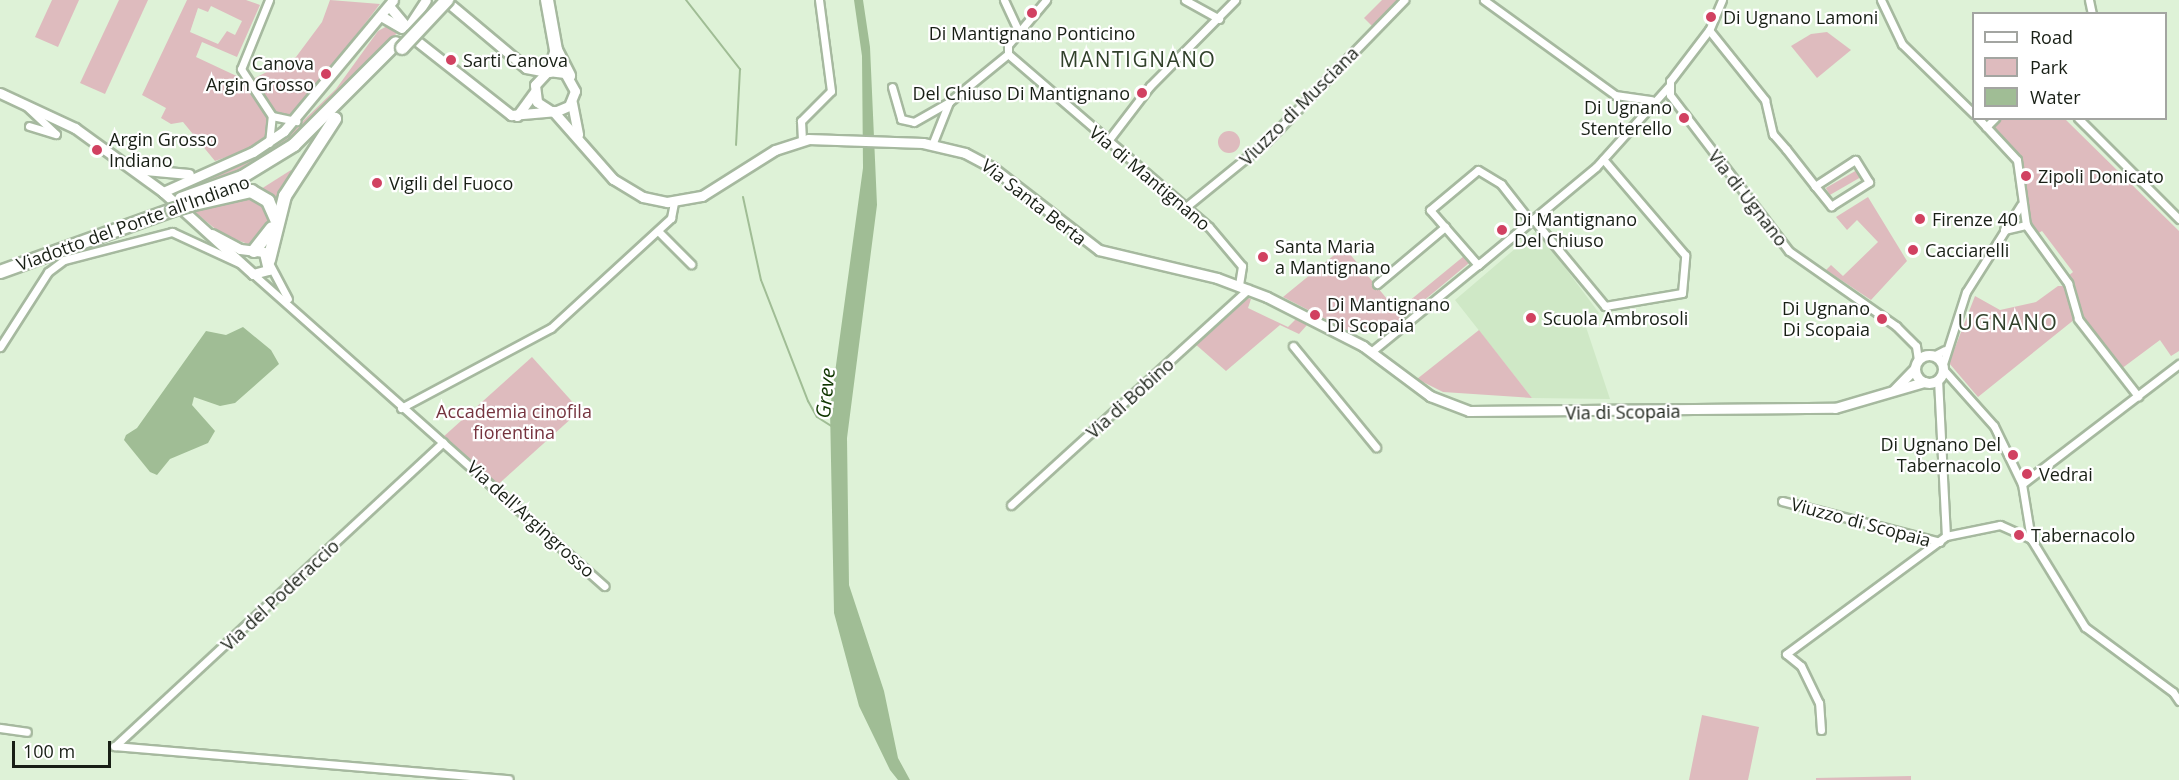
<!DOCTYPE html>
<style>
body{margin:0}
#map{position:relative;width:2179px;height:780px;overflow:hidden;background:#def2d7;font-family:"Open Sans",sans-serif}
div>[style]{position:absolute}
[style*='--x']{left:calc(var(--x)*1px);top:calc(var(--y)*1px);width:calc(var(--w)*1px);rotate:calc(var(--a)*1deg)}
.built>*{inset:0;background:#cfe8c6}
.green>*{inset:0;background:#debbbe;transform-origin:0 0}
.round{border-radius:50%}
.water>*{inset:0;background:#a0bd95}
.stream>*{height:2px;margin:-1px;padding:0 1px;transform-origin:1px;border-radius:1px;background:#a0bd95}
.roads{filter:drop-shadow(2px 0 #a6b99f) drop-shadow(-2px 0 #a6b99f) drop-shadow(0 2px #a6b99f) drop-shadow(0 -2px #a6b99f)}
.street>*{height:7px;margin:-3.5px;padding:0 3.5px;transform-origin:3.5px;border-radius:3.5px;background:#fff}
.secondary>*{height:9px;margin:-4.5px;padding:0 4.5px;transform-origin:4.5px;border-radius:4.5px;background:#fff}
.secondary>.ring{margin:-4.5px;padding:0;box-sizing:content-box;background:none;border:9px solid #fff;border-radius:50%}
.highway>*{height:12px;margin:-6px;padding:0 6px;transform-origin:6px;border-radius:6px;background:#fff}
.bridges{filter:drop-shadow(2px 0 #a6b99f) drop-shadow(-2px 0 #a6b99f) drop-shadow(0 2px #a6b99f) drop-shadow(0 -2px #a6b99f)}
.highway-bridge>*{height:12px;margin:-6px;padding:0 6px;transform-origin:6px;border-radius:6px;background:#fff}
.dots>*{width:16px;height:16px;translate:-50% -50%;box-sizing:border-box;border:3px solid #fff;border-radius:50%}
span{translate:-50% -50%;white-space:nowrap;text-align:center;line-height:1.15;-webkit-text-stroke:4.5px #fff;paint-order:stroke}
.poi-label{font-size:18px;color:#181f15}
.left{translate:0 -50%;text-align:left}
.right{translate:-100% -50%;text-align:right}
.street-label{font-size:18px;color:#181f15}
.park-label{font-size:18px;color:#75333e}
.water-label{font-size:20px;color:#103600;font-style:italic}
.quarter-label{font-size:21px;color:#31412b;letter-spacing:1.5px}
.legend{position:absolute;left:1972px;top:12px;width:195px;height:108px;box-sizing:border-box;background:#fff;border:2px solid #a3a5a1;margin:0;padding:8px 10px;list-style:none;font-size:18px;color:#181f15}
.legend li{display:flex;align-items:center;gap:12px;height:30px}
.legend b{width:30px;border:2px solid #a3a5a1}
.scale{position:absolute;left:12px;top:741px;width:99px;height:27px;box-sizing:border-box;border:3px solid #181f15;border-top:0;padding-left:8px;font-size:18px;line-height:21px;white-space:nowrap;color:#181f15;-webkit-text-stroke:4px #fff;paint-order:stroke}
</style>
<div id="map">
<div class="built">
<div style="clip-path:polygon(1537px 230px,1599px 313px,1585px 324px,1610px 399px,1532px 398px,1455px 300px)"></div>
</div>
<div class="green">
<div style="clip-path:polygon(52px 0,79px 0,58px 47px,35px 37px)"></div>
<div style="clip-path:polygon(119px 0,148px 0,105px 94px,80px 83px)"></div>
<div style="clip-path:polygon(evenodd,187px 0,246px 0,260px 5px,237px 57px,202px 42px,196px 57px,243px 79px,268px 118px,265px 136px,250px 149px,215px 161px,183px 122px,171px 124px,161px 118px,166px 108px,142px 95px,187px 0,211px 6px,242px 21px,235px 35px,227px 31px,218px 44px,190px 32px,198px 8px,208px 12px,211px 6px)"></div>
<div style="clip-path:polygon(330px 0,380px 4px,301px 107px,292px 116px,275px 114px,253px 79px,296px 57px,322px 22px)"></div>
<div style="clip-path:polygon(1382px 0,1400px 0,1373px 27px,1364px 18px)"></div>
<div style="clip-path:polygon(389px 25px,400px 30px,288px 144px,247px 169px,175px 197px,174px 191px,239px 164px,301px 123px,336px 89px,378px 31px)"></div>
<div style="clip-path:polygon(1827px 32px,1851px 50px,1817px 78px,1791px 46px,1811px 34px)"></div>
<div style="clip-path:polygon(1996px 119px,2065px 119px,2179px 231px,2179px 351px,2171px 356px,2160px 340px,2121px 369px,2081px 316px,2067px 277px,2073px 272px,2042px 231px,2037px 234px,2030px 224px,2023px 166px,1991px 123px)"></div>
<div class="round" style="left:1218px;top:131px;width:22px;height:22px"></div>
<div style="clip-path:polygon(291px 170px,294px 173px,277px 207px,261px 189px)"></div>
<div style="left:1857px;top:170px;width:8px;height:36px;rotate:60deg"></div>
<div style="clip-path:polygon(242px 195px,261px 199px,271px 219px,268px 231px,251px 245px,223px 235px,192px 210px)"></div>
<div style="clip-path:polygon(1868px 197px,1907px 261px,1871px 300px,1826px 270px,1831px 265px,1843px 276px,1878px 242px,1857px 220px,1847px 230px,1836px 217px)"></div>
<div style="clip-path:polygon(1344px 247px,1397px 311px,1464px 256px,1469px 263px,1386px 332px,1370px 325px,1355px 334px,1283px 297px)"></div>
<div style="clip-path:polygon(2058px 286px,2066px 286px,2075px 319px,1978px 397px,1949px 363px,1975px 296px,2000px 310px,2036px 302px)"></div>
<div style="clip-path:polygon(1243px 296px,1251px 299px,1248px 308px,1288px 327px,1296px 319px,1307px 325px,1299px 334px,1280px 325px,1226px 371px,1194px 343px)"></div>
<div style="clip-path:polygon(1479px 330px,1532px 398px,1443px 392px,1417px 379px)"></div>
<div style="left:532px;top:357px;width:72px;height:120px;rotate:48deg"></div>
<div style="clip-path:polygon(1702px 715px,1759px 727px,1748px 780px,1689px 780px)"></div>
<div style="clip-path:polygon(1911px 776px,1911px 780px,1816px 780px,1816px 778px)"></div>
</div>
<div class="water">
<div style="clip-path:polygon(854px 0,863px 0,870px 47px,877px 205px,847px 438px,849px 585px,884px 691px,898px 758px,910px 780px,898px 780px,890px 770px,859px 706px,834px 613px,830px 409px,863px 168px,862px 56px)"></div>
<div style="clip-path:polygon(243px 327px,271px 350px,279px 364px,235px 403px,220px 406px,194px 397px,192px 405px,215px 431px,208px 443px,170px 459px,157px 475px,150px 472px,124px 440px,126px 435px,137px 428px,206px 331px,226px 335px)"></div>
</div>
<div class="stream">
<div style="--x:686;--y:0;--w:88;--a:52"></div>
<div style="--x:740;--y:69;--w:76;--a:93"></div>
<div style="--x:743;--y:197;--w:85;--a:77.8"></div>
<div style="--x:761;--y:280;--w:130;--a:68.8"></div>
<div style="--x:808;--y:401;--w:18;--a:61"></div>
<div style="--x:817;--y:417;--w:19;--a:32"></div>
</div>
<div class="roads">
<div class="street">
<div style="--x:269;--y:0;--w:74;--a:112.1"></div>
<div style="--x:241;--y:69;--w:56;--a:56.6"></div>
<div style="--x:1004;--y:0;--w:35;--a:65"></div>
<div style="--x:1185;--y:0;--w:39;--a:29"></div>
<div style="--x:1484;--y:0;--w:162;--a:35.9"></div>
<div style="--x:1615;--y:95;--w:37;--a:8"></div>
<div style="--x:1722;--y:0;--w:33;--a:113"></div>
<div style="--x:1709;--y:30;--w:64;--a:127.4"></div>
<div style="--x:1670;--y:81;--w:14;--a:90"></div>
<div style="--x:1670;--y:95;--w:196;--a:52.7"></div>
<div style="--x:1789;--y:251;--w:131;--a:35"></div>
<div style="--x:1896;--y:326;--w:28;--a:45"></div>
<div style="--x:1916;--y:346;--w:14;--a:82"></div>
<div style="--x:1881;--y:0;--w:49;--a:64.5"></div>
<div style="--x:1902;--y:44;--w:100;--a:44.2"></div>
<div style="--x:2089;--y:0;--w:14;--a:78"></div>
<div style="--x:1709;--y:30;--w:90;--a:51.3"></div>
<div style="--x:1765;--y:100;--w:35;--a:77"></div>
<div style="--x:1773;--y:134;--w:20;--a:49"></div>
<div style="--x:1786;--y:149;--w:47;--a:51.9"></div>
<div style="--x:1815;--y:186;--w:26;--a:51"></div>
<div style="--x:1831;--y:206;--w:45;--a:-32.3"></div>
<div style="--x:1869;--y:182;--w:26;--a:-122"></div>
<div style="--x:1855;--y:160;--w:48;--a:147"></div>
<div style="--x:1008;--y:54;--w:265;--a:40.7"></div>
<div style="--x:1209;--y:227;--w:51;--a:49.8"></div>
<div style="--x:1242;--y:266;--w:20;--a:99"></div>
<div style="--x:1008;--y:54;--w:9;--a:-90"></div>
<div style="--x:1008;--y:45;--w:59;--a:-49.8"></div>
<div style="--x:892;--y:87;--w:33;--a:74"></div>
<div style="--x:901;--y:119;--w:13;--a:13"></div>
<div style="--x:914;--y:122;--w:40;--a:-29.7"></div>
<div style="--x:949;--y:102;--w:76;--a:-39.1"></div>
<div style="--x:25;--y:105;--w:42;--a:43.1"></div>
<div style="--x:1978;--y:118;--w:57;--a:47.1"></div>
<div style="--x:2017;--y:160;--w:66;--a:82.1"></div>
<div style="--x:2026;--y:225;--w:72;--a:54.1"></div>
<div style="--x:2068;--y:283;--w:37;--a:74"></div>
<div style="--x:2078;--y:319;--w:98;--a:52.1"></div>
<div style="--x:2078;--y:118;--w:143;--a:45"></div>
<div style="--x:29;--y:126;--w:28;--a:17"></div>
<div style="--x:1986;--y:127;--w:13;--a:-45"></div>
<div style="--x:802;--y:140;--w:19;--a:-93"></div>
<div style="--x:801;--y:121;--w:42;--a:-45"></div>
<div style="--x:831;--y:91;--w:92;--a:-97.5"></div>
<div style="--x:1107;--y:142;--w:71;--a:-52.5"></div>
<div style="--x:1150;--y:86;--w:121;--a:-45.3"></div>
<div style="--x:269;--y:143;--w:27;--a:-84"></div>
<div style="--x:272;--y:116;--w:25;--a:12"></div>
<div style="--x:932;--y:145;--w:46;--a:-68.4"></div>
<div style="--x:1187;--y:206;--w:103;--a:-39.1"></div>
<div style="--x:1267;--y:141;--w:197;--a:-45.8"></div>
<div style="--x:1533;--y:219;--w:113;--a:50.4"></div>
<div style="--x:1605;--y:306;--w:78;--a:-9.6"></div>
<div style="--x:1682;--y:293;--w:38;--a:-85"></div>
<div style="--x:1685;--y:255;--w:126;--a:-130.5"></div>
<div style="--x:2004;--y:230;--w:23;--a:-13"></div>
<div style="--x:658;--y:231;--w:47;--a:45"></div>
<div style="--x:270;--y:265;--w:38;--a:62"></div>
<div style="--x:1478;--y:265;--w:153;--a:-39.7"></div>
<div style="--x:1596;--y:167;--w:108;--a:-48"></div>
<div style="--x:1478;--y:265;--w:73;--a:-131.1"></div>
<div style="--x:1430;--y:210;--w:62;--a:-39.8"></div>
<div style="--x:1478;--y:170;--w:27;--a:31"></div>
<div style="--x:1501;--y:184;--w:47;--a:51.9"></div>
<div style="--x:253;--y:274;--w:470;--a:41.6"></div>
<div style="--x:1377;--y:284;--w:89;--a:-40"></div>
<div style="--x:1293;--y:346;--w:131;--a:50.6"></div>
<div style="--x:0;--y:347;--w:89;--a:-57.4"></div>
<div style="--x:48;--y:272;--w:20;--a:-37"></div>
<div style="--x:64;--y:260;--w:112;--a:-14.5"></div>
<div style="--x:172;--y:232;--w:74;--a:24.8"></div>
<div style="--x:1372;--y:351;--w:139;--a:-39.2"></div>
<div style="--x:1933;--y:356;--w:13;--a:-27"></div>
<div style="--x:1942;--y:367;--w:79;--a:-72.3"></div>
<div style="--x:1966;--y:292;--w:103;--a:-57.7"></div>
<div style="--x:1943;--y:369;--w:76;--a:48.2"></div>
<div style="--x:1994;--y:426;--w:64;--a:64.2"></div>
<div style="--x:2022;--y:484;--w:56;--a:80.7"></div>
<div style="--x:2031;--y:539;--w:103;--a:58.5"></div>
<div style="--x:2085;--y:627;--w:109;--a:36.5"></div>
<div style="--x:1938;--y:379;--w:157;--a:87.1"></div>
<div style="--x:401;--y:408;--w:170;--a:-28.1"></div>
<div style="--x:551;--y:328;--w:163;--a:-42.5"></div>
<div style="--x:671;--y:218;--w:15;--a:-79"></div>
<div style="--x:2022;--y:484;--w:198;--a:-37.4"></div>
<div style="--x:1782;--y:501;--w:163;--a:14.5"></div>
<div style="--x:1011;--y:505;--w:321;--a:-42.3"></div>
<div style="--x:1946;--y:536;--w:55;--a:-11.5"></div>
<div style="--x:2000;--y:525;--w:34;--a:24"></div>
<div style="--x:2173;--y:692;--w:11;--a:56"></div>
<div style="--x:0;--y:728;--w:27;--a:8"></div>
<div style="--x:1821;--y:730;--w:27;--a:-94"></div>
<div style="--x:1819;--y:703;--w:41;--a:-115.9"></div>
<div style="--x:1801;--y:666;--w:19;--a:-141"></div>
<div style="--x:1786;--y:654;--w:199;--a:-36.4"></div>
<div style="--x:114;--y:746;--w:396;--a:4.8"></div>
<div style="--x:115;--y:746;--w:447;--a:-42.8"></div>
</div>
<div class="secondary">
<div style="--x:451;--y:5;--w:98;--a:40"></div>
<div style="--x:526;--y:68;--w:20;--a:11"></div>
<div style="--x:389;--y:6;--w:25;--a:50"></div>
<div style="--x:381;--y:16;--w:24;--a:30"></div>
<div style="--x:411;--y:23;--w:27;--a:-57"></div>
<div style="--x:417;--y:41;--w:120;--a:38.2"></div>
<div style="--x:511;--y:115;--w:46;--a:-5"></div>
<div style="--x:557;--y:111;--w:13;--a:-23"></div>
<div style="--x:569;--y:106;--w:16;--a:-68"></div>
<div style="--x:575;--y:91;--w:21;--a:-119"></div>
<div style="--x:565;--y:73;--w:17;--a:-173"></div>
<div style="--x:548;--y:71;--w:19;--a:133"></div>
<div style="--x:535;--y:85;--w:17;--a:83"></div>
<div style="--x:537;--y:102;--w:17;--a:33"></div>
<div style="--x:0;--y:93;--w:83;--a:25"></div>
<div style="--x:75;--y:128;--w:109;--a:36"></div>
<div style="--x:163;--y:192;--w:122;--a:42.3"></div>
<div style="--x:253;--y:274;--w:16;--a:-15"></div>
<div style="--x:268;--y:270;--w:18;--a:-103"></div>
<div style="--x:264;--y:252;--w:24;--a:-173"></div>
<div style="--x:240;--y:249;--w:32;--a:-152"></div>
<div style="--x:572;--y:103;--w:32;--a:79"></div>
<div style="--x:553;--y:111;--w:91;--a:48.6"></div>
<div style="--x:613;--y:179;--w:35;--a:31"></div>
<div style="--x:643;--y:197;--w:25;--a:12"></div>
<div style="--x:667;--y:202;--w:36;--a:-10"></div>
<div style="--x:702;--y:196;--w:86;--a:-32.2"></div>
<div style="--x:775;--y:150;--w:35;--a:-18"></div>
<div style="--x:808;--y:139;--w:115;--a:2"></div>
<div style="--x:923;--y:143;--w:43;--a:13.4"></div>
<div style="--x:965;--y:153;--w:32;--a:28"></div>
<div style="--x:993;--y:168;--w:134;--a:37.7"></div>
<div style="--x:1099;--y:250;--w:121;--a:13.3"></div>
<div style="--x:1217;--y:278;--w:53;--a:20.8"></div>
<div style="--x:1267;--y:297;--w:108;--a:27"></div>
<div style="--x:1363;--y:346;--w:84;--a:36.7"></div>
<div style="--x:1430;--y:396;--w:42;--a:21"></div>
<div style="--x:1469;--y:411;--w:366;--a:-0.5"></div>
<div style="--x:1835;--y:408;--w:93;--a:-16.3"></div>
<div style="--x:517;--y:116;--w:29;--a:-54"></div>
<div style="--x:134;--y:169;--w:55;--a:5.2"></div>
<div style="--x:163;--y:192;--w:98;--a:-24"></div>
<div style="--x:253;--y:152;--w:37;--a:-34"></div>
<div style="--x:284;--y:131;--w:170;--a:-50.2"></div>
<div class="ring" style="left:1915px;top:355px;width:19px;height:19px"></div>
<div style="--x:1894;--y:390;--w:30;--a:-46"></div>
</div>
<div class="highway">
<div style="--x:547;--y:0;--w:51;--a:79.8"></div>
<div style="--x:556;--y:50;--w:29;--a:63"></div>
<div style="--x:550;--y:71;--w:20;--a:-72"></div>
<div style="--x:181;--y:199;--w:65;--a:-19.8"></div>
<div style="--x:242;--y:177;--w:61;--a:-31.6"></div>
<div style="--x:294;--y:145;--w:144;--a:-45"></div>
<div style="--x:190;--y:205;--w:63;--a:-12.9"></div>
<div style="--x:251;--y:191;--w:20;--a:30"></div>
<div style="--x:268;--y:201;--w:20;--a:66"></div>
<div style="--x:254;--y:251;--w:29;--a:-52"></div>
<div style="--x:269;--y:260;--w:66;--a:-76"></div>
<div style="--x:285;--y:196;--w:92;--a:-57"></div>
<div style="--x:0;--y:272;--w:183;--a:-19.8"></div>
</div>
</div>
<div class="bridges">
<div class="highway-bridge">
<div style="--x:402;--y:48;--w:66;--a:-46.8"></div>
<div style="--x:172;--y:210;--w:19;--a:-16"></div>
</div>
</div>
<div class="dots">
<div style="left:1032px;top:13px;background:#d14161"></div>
<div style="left:1711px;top:17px;background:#d14161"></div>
<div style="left:451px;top:60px;background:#d14161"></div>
<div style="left:326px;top:74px;background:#d14161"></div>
<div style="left:1142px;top:93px;background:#d14161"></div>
<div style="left:1684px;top:118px;background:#d14161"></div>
<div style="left:97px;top:150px;background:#d14161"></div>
<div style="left:2026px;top:176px;background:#d14161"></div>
<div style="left:377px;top:183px;background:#d14161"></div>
<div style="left:1920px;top:219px;background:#d14161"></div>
<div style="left:1502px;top:230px;background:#d14161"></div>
<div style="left:1913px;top:250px;background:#d14161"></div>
<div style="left:1263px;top:257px;background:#d14161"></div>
<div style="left:1315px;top:315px;background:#d14161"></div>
<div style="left:1531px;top:318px;background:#d14161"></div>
<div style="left:1882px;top:319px;background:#d14161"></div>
<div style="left:2013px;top:455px;background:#d14161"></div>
<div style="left:2027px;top:474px;background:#d14161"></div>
<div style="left:2019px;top:535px;background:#d14161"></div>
</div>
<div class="poi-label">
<span class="left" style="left:1723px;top:17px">Di Ugnano Lamoni</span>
<span style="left:1032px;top:33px">Di Mantignano Ponticino</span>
<span class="left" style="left:463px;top:60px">Sarti Canova</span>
<span class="right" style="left:314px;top:74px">Canova<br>Argin Grosso</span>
<span class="right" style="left:1130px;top:93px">Del Chiuso Di Mantignano</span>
<span class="right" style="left:1672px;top:118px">Di Ugnano<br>Stenterello</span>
<span class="left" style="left:109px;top:150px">Argin Grosso<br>Indiano</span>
<span class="left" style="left:2038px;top:176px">Zipoli Donicato</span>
<span class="left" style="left:389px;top:183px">Vigili del Fuoco</span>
<span class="left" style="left:1932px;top:219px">Firenze 40</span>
<span class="left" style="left:1514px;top:230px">Di Mantignano<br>Del Chiuso</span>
<span class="left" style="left:1275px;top:257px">Santa Maria<br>a Mantignano</span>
<span class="left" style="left:1925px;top:250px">Cacciarelli</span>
<span class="left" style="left:1327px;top:315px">Di Mantignano<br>Di Scopaia</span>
<span class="right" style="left:1870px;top:319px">Di Ugnano<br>Di Scopaia</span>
<span class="left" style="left:1543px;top:318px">Scuola Ambrosoli</span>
<span class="right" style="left:2001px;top:455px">Di Ugnano Del<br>Tabernacolo</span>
<span class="left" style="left:2039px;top:474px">Vedrai</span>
<span class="left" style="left:2031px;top:535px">Tabernacolo</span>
</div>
<div class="street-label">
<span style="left:1299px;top:106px;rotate:-45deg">Viuzzo di Musciana</span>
<span style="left:1150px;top:178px;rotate:40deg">Via di Mantignano</span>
<span style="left:1748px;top:198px;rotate:52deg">Via di Ugnano</span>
<span style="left:1034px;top:202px;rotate:38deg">Via Santa Berta</span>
<span style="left:133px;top:223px;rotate:-20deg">Viadotto del Ponte all'Indiano</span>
<span style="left:1130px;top:398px;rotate:-42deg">Via di Bobino</span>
<span style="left:1623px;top:412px;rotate:-1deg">Via di Scopaia</span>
<span style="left:531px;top:519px;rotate:42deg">Via dell'Argingrosso</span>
<span style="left:1861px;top:522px;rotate:15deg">Viuzzo di Scopaia</span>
<span style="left:280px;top:595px;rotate:-43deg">Via del Poderaccio</span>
</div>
<div class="park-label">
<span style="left:514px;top:422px">Accademia cinofila<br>fiorentina</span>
</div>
<div class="water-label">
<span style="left:825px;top:393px;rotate:-84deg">Greve</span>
</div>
<div class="quarter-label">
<span style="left:1138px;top:59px">MANTIGNANO</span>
<span style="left:2008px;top:322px">UGNANO</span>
</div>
<ul class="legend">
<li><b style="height:8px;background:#fff"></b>Road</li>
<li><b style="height:16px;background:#debbbe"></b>Park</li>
<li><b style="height:16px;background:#a0bd95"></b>Water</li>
</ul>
<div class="scale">100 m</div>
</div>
